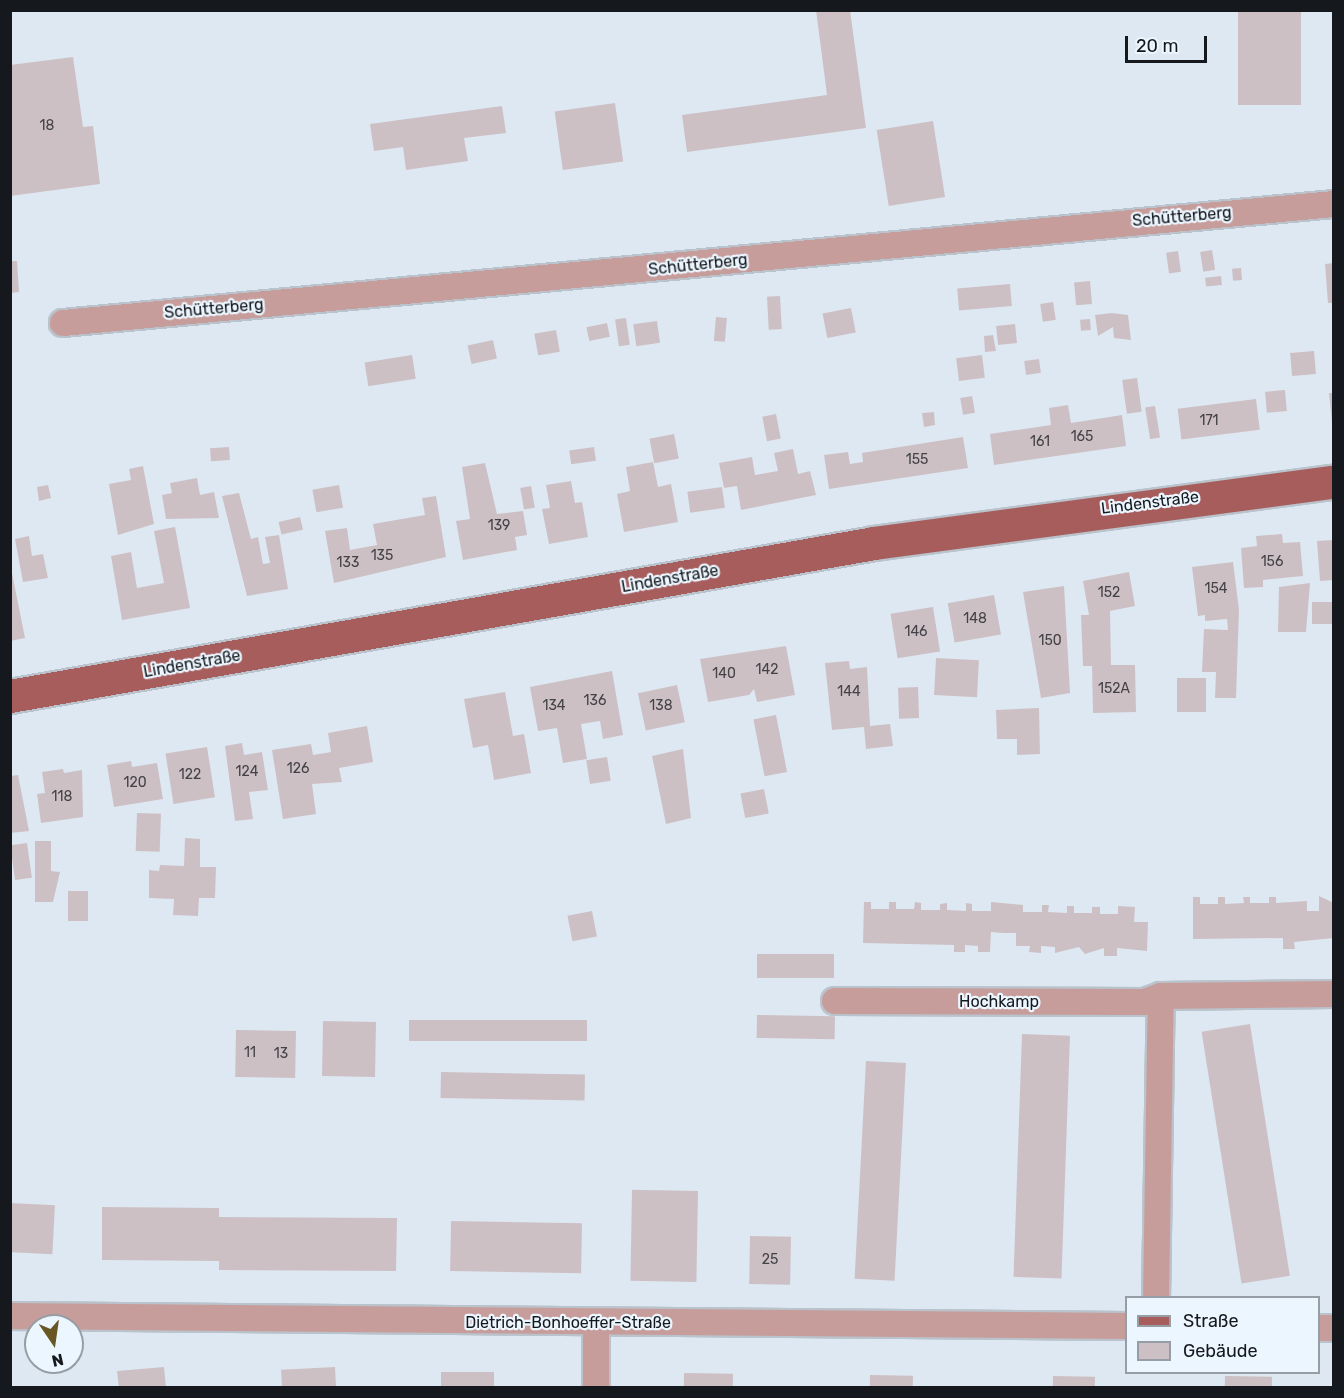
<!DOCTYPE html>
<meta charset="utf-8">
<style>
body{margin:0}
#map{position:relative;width:1344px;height:1398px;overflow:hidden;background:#dee8f2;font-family:Rubik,sans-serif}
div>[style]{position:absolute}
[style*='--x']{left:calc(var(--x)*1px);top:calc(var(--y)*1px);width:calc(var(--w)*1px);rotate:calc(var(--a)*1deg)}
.building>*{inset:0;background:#cdc0c5;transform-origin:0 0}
.roads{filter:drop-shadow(2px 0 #bac3cb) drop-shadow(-2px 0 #bac3cb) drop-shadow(0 2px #bac3cb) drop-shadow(0 -2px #bac3cb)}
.street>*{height:26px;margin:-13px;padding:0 13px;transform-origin:13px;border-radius:13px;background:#c79d9b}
.primary>*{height:33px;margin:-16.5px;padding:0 16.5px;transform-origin:16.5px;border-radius:16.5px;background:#a65d5c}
span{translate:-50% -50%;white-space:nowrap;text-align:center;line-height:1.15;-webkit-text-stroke:4.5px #ecf6ff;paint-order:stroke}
.number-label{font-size:14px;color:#434246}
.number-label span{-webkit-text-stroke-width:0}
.street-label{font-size:16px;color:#15181c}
.frame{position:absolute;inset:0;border:12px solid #15181c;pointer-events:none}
.legend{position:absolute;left:1125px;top:1296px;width:195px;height:78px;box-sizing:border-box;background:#ecf6ff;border:2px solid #969da4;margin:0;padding:8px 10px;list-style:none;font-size:18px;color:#15181c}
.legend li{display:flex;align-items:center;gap:12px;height:30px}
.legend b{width:30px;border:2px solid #969da4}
.north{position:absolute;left:24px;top:1314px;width:60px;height:60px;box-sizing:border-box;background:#ecf6ff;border:2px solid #969da4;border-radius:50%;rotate:167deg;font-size:16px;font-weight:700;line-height:24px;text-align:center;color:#15181c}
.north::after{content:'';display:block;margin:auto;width:21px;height:27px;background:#685624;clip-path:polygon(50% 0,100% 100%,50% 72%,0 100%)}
.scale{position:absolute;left:1125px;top:36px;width:82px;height:27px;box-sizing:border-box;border:3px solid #15181c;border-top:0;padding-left:8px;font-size:18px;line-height:21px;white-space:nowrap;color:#15181c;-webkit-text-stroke:4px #ecf6ff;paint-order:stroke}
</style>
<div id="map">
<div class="building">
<div style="clip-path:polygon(816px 10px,850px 10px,866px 128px,687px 152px,682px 115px,827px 95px)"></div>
<div style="left:1238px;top:10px;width:63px;height:95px"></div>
<div style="clip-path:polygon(73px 57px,83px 127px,93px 126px,100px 184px,10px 196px,10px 65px)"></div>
<div style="left:615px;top:103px;width:59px;height:61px;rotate:82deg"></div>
<div style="clip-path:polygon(502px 106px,506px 133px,464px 138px,468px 161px,406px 170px,403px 147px,374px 151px,370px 124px)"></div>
<div style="left:933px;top:121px;width:77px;height:57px;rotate:81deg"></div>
<div style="left:1212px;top:250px;width:20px;height:12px;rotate:81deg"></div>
<div style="left:1178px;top:251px;width:21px;height:12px;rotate:82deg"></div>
<div style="clip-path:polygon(10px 261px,17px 261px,19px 292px,10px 293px)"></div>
<div style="clip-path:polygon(1334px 263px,1334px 303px,1328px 303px,1325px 264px)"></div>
<div style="left:1241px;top:268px;width:12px;height:9px;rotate:85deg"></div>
<div style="left:1221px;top:276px;width:9px;height:16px;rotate:84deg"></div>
<div style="left:1090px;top:281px;width:23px;height:16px;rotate:85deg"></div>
<div style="left:1010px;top:284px;width:22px;height:53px;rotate:85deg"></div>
<div style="left:780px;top:296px;width:33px;height:13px;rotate:87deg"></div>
<div style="left:1053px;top:302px;width:18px;height:13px;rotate:81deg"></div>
<div style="left:851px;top:308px;width:25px;height:29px;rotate:79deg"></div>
<div style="clip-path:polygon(1112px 313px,1128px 315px,1131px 340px,1114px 338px,1113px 327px,1098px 336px,1095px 315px)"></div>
<div style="left:716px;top:317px;width:11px;height:24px;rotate:5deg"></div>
<div style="left:626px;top:318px;width:27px;height:11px;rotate:82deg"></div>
<div style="left:1090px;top:319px;width:11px;height:10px;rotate:85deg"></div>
<div style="left:657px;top:321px;width:22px;height:24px;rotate:82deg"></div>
<div style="left:607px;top:323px;width:14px;height:21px;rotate:78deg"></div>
<div style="left:1015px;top:324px;width:19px;height:19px;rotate:84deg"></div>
<div style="left:556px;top:330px;width:22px;height:22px;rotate:80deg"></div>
<div style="clip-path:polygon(993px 335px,996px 351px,985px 352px,984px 336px)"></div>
<div style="left:493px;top:340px;width:19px;height:26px;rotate:78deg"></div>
<div style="left:1314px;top:351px;width:23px;height:24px;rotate:85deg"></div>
<div style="left:412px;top:355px;width:24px;height:48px;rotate:81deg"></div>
<div style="left:982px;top:355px;width:23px;height:26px;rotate:83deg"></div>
<div style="left:1039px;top:359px;width:14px;height:15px;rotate:82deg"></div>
<div style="left:1137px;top:378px;width:34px;height:15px;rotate:82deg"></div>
<div style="left:1285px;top:390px;width:21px;height:20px;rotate:85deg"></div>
<div style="clip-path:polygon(1329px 393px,1334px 393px,1334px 422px,1332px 422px)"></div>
<div style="left:972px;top:396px;width:17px;height:12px;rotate:80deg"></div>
<div style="left:1256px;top:399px;width:31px;height:79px;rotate:83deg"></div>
<div style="clip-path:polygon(1068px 405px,1071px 423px,1122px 415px,1126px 446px,994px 465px,990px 434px,1051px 425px,1049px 408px)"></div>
<div style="left:1155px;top:406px;width:32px;height:10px;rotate:81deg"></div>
<div style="clip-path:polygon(934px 412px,935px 425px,924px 427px,922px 413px)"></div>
<div style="left:776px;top:414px;width:25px;height:14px;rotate:79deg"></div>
<div style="left:674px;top:434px;width:25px;height:25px;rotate:79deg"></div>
<div style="clip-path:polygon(963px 437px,968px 468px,829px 489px,824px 455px,848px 452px,850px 464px,863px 462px,862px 453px)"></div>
<div style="left:229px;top:447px;width:13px;height:19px;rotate:86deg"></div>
<div style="left:594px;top:447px;width:14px;height:25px;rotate:82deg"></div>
<div style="clip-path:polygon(793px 449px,798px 474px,810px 471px,816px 495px,741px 510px,737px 486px,724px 488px,719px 463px,752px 457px,755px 475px,778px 471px,774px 453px)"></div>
<div style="clip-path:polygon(653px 462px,658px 487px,671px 484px,678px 522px,624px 532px,617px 494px,630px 491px,626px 467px)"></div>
<div style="clip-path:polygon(485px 463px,497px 514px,523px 511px,527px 535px,515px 537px,517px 550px,463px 560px,456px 521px,470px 519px,462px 467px)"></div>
<div style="clip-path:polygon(143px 466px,154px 524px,118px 535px,109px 484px,131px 480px,129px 469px)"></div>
<div style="clip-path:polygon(197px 478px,200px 495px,214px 492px,219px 518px,166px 519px,162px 495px,172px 493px,170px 483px)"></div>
<div style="clip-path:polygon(571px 481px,575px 503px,582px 502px,588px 537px,549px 544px,542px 509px,550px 508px,546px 485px)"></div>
<div style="clip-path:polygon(48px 485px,51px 498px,39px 501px,37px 487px)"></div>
<div style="left:339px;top:485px;width:23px;height:27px;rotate:80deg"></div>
<div style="left:531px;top:486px;width:22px;height:11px;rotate:80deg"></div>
<div style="left:722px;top:487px;width:21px;height:35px;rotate:82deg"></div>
<div style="clip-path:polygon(239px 493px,251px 539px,258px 537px,263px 564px,270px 563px,265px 537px,279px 535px,288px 589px,247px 596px,222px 496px)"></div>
<div style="clip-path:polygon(436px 496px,446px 557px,334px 583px,325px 531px,347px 528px,350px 550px,377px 545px,373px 524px,425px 515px,422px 498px)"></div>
<div style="left:300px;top:517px;width:13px;height:22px;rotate:77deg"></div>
<div style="clip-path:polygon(175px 527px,190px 608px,122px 620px,111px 556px,131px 552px,137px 588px,164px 583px,154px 531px)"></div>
<div style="clip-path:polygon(1282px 534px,1283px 543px,1300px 542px,1303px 576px,1263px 580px,1263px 587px,1244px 588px,1241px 548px,1257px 546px,1256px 536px)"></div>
<div style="clip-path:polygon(29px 536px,32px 556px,43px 554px,48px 578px,23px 582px,15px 539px)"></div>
<div style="clip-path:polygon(1334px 540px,1334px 580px,1320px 581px,1317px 541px)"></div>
<div style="clip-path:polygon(1233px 562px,1239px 610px,1236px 698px,1215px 698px,1216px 672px,1202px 672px,1204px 629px,1228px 630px,1227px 619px,1205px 621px,1205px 615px,1198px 616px,1192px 567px)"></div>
<div style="clip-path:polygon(10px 563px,25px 638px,10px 641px)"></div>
<div style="clip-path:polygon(1129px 572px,1135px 606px,1110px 611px,1111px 665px,1135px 665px,1136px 712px,1093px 713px,1092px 666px,1083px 666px,1081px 615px,1089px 615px,1083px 581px)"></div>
<div style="clip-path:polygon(1310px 583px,1306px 632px,1278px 632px,1279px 587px)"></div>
<div style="clip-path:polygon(1064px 586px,1070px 693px,1041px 698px,1023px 592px)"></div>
<div style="left:994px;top:595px;width:40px;height:47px;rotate:80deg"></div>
<div style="left:1312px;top:602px;width:22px;height:22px"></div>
<div style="left:933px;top:607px;width:45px;height:43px;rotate:81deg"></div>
<div style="clip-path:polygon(786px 646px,795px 695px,757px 702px,754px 689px,749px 695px,708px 702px,700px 659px)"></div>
<div style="left:936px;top:658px;width:43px;height:37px;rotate:3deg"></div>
<div style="clip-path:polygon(849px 661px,850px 669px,867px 667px,870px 726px,890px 724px,893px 746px,866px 749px,864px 727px,832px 730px,825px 663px)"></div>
<div style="clip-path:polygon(612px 671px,623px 735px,603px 739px,600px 721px,581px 724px,587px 759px,563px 763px,557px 728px,538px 731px,530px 687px)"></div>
<div style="left:1177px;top:678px;width:29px;height:34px"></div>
<div style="left:677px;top:685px;width:38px;height:40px;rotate:78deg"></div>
<div style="left:918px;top:687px;width:31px;height:20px;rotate:88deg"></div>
<div style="clip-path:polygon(505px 692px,513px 736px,524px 734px,531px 773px,494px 780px,488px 745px,473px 748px,464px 699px)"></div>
<div style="clip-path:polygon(1039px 708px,1040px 754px,1017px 755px,1017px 739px,997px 739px,996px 710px)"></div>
<div style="left:776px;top:715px;width:58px;height:23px;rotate:79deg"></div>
<div style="clip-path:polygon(367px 726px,373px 762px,339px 768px,342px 782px,312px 784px,316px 814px,283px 819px,272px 750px,311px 744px,313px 755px,331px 752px,328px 733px)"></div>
<div style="clip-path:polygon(242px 743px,244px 755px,262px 752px,268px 790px,249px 792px,253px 819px,235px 821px,225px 746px)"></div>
<div style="left:207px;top:747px;width:51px;height:42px;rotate:81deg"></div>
<div style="clip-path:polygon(683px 749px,691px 818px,666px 824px,652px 756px)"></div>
<div style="left:607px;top:757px;width:24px;height:21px;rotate:81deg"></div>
<div style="clip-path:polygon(131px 761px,132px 767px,157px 763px,163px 799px,114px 807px,107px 765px)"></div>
<div style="clip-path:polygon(63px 769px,64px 773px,82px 770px,83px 817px,41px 823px,37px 794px,45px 793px,42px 772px)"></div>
<div style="clip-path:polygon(18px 775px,29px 831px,10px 833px,10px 776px)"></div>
<div style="left:764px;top:789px;width:25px;height:24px;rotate:79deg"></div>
<div style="left:137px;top:813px;width:24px;height:38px;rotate:2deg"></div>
<div style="clip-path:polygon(185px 838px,200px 839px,200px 867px,216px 867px,215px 898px,199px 898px,198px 916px,173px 915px,174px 899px,149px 898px,149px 870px,159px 871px,160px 865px,184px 866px)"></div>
<div style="clip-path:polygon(35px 841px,51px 841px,51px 871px,60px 872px,53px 902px,35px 902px)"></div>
<div style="left:27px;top:843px;width:35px;height:17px;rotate:82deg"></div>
<div style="left:68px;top:891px;width:20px;height:30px"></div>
<div style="clip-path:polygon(1319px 896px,1334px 903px,1334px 938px,1294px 942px,1295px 949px,1283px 949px,1283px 938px,1193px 939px,1193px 897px,1200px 897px,1200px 904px,1218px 904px,1218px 897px,1225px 897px,1225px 904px,1244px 903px,1243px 897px,1250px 897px,1250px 903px,1269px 903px,1269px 897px,1276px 897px,1276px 903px,1307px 901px,1307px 911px,1319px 911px)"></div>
<div style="clip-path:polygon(864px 902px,871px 902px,871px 909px,889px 909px,889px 902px,896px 902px,896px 909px,914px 909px,915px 902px,921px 903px,921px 910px,940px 910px,940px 904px,947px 903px,947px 910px,966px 911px,966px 903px,972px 904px,972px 911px,991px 911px,991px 902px,1023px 905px,1023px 912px,1042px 912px,1042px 905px,1049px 905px,1048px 912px,1067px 913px,1067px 906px,1074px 906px,1074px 913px,1092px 913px,1092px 907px,1100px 907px,1100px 914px,1118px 914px,1118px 906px,1135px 907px,1134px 922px,1148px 922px,1147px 951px,1117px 948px,1117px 956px,1104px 956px,1104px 948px,1085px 954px,1079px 947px,1055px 953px,1055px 947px,1041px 946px,1041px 953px,1029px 952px,1030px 946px,1016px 946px,1016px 933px,1003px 933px,991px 932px,990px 952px,978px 952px,978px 946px,965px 945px,965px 952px,954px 952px,954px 945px,863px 943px)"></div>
<div style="left:592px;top:911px;width:26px;height:25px;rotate:79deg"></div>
<div style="left:757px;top:954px;width:77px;height:24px"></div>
<div style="left:757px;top:1015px;width:78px;height:23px;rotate:1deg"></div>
<div style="left:587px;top:1020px;width:21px;height:178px;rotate:90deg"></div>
<div style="left:323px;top:1021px;width:53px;height:55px;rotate:1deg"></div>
<div style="left:1250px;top:1024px;width:255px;height:49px;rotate:81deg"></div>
<div style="left:236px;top:1030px;width:60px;height:47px;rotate:1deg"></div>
<div style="left:1022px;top:1034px;width:48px;height:243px;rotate:2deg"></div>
<div style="left:866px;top:1061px;width:40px;height:218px;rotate:3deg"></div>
<div style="left:441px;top:1072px;width:144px;height:26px;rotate:1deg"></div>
<div style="left:698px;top:1191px;width:91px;height:66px;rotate:91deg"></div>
<div style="left:10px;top:1203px;width:45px;height:49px;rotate:3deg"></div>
<div style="clip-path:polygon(102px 1207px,219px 1208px,219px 1217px,397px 1218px,396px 1271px,219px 1270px,219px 1261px,102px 1260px)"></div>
<div style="left:451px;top:1221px;width:131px;height:50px;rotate:1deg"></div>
<div style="left:750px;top:1236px;width:41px;height:48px;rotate:1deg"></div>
<div style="clip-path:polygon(164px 1367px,166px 1388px,119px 1388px,117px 1371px)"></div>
<div style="left:335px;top:1367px;width:21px;height:54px;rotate:87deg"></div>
<div style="left:441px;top:1372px;width:53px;height:16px"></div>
<div style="left:684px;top:1373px;width:49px;height:15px;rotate:1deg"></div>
<div style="left:870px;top:1375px;width:43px;height:13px;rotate:1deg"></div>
<div style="left:1053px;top:1376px;width:42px;height:12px;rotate:1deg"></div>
<div style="left:1225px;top:1376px;width:47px;height:12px;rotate:1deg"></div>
</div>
<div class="roads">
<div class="street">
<div style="--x:63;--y:323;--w:1277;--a:-5.35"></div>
<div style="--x:835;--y:1001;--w:309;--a:0.2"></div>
<div style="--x:1144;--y:1002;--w:18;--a:-19"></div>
<div style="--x:1161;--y:996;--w:173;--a:-0.7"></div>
<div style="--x:1156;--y:1298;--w:302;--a:-89.1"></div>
<div style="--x:10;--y:1316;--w:1116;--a:0.51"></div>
<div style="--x:1318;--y:1328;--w:16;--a:0"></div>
<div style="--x:596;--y:1388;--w:65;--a:-90"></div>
</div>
<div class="primary">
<div style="--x:10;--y:696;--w:877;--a:-10.04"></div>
<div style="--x:874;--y:543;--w:464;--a:-7.6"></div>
</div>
</div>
<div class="number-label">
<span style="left:47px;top:126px">18</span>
<span style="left:1209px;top:421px">171</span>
<span style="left:1082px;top:437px">165</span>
<span style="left:1040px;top:442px">161</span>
<span style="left:917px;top:460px">155</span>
<span style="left:499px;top:526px">139</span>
<span style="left:382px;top:556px">135</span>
<span style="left:1272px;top:562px">156</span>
<span style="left:348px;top:563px">133</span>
<span style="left:1216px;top:589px">154</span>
<span style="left:1109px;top:593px">152</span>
<span style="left:975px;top:619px">148</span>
<span style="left:916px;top:632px">146</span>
<span style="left:1050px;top:641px">150</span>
<span style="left:767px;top:670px">142</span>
<span style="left:724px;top:674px">140</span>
<span style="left:1114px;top:689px">152A</span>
<span style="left:849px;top:692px">144</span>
<span style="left:595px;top:701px">136</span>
<span style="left:554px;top:706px">134</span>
<span style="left:661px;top:706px">138</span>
<span style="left:298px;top:769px">126</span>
<span style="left:247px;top:772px">124</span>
<span style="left:190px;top:775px">122</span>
<span style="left:135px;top:783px">120</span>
<span style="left:62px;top:797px">118</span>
<span style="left:250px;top:1053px">11</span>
<span style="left:281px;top:1054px">13</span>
<span style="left:770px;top:1260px">25</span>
</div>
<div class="street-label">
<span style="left:1182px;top:217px;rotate:-5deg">Schütterberg</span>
<span style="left:698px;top:265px;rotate:-6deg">Schütterberg</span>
<span style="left:214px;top:309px;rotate:-5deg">Schütterberg</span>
<span style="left:1150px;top:503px;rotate:-7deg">Lindenstraße</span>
<span style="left:670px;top:579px;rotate:-10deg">Lindenstraße</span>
<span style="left:192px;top:664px;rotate:-10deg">Lindenstraße</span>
<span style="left:999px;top:1002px">Hochkamp</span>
<span style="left:568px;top:1323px">Dietrich-Bonhoeffer-Straße</span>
</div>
<div class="frame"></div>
<ul class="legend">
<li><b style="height:8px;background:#a65d5c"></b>Straße</li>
<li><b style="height:16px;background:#cdc0c5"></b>Gebäude</li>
</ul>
<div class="north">N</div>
<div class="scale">20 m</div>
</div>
